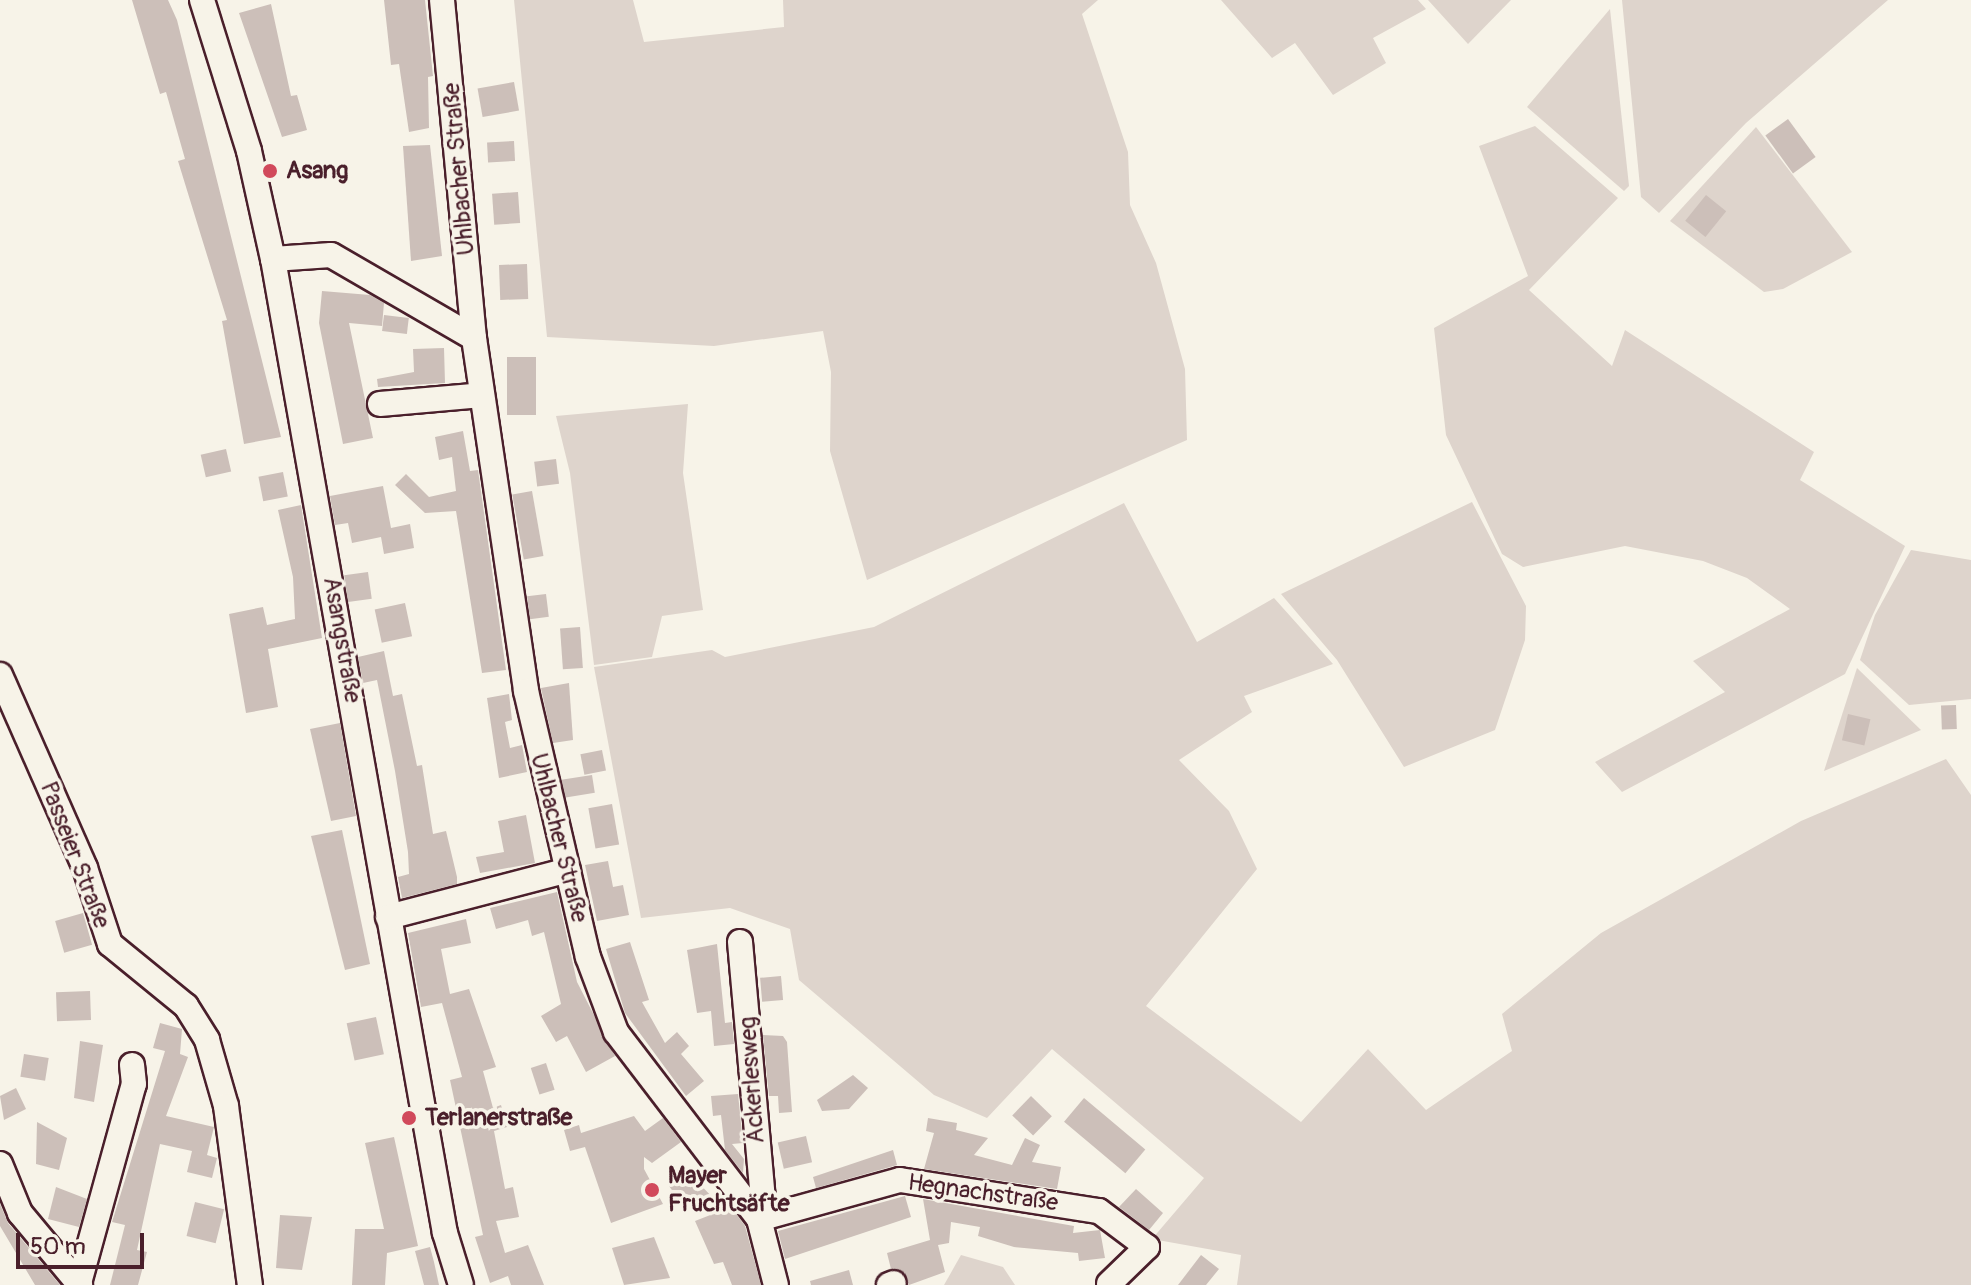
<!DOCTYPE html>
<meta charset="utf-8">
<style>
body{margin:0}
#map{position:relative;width:1971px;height:1285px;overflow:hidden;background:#f7f3e8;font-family:Pangolin,sans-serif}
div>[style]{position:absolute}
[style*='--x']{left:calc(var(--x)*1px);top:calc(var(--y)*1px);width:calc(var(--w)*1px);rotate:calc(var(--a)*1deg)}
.green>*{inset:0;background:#ded4cc}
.building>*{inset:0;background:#ccbfb9;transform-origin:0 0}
.roads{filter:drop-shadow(2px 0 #4a1f2b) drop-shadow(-2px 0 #4a1f2b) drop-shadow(0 2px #4a1f2b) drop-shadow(0 -2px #4a1f2b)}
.minor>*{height:24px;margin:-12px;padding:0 12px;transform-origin:12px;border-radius:12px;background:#f7f3e8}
.dots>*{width:22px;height:22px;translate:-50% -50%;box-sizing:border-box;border:4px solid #f7f3e8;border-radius:50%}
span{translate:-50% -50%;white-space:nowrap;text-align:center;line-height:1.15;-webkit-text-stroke:7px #f7f3e8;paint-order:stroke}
.street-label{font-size:24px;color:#4a1f2b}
.poi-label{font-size:24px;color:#4a1f2b;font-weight:700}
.left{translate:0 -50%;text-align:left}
.scale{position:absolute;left:16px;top:1233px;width:128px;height:36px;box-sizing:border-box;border:4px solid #4a1f2b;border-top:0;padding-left:10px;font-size:24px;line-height:28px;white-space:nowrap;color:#4a1f2b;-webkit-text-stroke:6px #f7f3e8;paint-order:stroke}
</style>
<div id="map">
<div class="green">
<div style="clip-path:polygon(514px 0,633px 0,644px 42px,784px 27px,783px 0,1098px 0,1082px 14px,1128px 152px,1130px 205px,1156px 263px,1185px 369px,1187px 440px,867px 580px,830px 451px,831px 372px,823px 331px,714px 346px,547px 337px)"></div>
<div style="clip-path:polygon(1221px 0,1418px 0,1426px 9px,1373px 38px,1386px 63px,1333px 95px,1295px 43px,1272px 58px)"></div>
<div style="clip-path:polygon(1428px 0,1511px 0,1468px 44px)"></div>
<div style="clip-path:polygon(1622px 0,1888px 0,1746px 123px,1659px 213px,1641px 197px)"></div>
<div style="clip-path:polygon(1610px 9px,1629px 186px,1624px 191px,1527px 107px)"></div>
<div style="clip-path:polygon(1535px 126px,1618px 198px,1529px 290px,1612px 366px,1625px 330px,1814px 452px,1800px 480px,1905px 546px,1845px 674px,1622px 792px,1595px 762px,1725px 692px,1693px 661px,1790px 609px,1747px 578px,1703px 561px,1625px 546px,1523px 567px,1502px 554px,1446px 435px,1434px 328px,1528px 276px,1479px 146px)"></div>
<div style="clip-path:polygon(1756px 127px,1852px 252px,1783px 289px,1764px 292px,1670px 221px)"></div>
<div style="clip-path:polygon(688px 404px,683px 473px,703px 610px,662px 616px,652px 657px,594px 665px,570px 473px,556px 416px)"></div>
<div style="clip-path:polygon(1472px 502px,1526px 606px,1525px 640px,1495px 730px,1404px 767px,1337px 660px,1281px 594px)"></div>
<div style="clip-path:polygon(1124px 503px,1197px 642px,1274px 598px,1333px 664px,1244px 696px,1252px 712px,1179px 760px,1229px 811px,1257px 869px,1146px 1006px,1301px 1122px,1368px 1049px,1426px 1110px,1512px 1051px,1502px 1014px,1601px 933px,1801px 821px,1946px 759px,1971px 795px,1971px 1285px,1237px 1285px,1241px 1255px,1152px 1239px,1204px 1178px,1052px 1049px,987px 1118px,934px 1095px,799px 980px,790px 929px,730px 908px,641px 918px,594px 667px,712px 650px,725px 657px,874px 627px)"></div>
<div style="clip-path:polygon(1911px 550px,1971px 560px,1971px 699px,1909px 705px,1860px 660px,1875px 615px)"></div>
<div style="clip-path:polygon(1857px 668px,1921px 730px,1824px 771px)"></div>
<div style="clip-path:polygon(961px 1255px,1003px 1267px,1015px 1285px,944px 1285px)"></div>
</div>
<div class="building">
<div style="clip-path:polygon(132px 0,168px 0,177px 20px,281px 437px,244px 444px,222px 321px,227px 320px,178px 161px,185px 159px,166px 92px,160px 94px)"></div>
<div style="clip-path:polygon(384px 0,425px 0,433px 76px,428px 77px,429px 128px,409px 132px,399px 64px,391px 65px)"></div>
<div style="clip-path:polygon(271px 4px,291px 96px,297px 95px,307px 130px,282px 137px,239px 13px)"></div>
<div style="left:514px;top:82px;width:29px;height:37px;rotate:80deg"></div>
<div style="left:1788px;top:119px;width:47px;height:28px;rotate:54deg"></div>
<div style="left:514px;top:141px;width:20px;height:27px;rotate:87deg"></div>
<div style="clip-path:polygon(430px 145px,442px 256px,411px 261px,403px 146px)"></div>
<div style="left:518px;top:192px;width:31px;height:26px;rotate:86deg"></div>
<div style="left:1706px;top:195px;width:26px;height:33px;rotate:39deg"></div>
<div style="left:527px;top:264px;width:35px;height:28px;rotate:88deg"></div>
<div style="clip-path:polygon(322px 291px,370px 295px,384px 303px,382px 326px,349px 323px,373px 438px,343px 444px,319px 323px)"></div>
<div style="left:384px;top:315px;width:25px;height:16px;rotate:7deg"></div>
<div style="clip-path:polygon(444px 348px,445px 383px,378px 387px,377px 379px,414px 372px,413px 349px)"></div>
<div style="left:536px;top:357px;width:58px;height:29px;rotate:90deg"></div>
<div style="clip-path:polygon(463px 431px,470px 471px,478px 470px,506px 670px,482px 673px,456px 511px,425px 513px,395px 485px,406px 474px,429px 497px,456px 491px,452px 457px,439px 460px,435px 437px)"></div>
<div style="left:226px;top:449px;width:23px;height:26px;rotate:77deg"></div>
<div style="left:556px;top:459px;width:25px;height:22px;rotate:83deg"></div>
<div style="left:283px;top:472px;width:25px;height:25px;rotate:79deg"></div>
<div style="clip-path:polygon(383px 486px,391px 528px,410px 524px,414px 548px,384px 554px,381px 537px,352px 543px,348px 523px,335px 525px,330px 496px)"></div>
<div style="left:532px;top:491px;width:66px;height:20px;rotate:80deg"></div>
<div style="clip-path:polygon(301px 505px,322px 638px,268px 649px,278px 707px,246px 713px,229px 614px,263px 607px,267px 625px,295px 619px,293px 577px,278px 510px)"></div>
<div style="left:368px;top:572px;width:27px;height:24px;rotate:82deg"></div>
<div style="left:546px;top:594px;width:23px;height:19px;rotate:83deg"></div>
<div style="left:405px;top:603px;width:34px;height:31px;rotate:78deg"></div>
<div style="left:580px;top:627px;width:41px;height:20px;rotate:86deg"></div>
<div style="clip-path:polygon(384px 651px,393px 696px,402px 694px,417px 766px,422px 765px,433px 834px,446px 831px,457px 877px,457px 884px,402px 898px,398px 877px,409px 874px,408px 852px,395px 771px,377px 680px,363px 683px,358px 657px)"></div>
<div style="clip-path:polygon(569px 683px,573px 740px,553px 743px,541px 688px)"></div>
<div style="clip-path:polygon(509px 694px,512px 720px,505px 722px,510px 748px,522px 745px,527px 772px,499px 778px,487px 698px)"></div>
<div style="left:1956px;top:705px;width:24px;height:15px;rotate:88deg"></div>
<div style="left:1848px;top:714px;width:23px;height:27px;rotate:13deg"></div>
<div style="clip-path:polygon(340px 723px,356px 816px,331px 821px,310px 729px)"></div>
<div style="left:602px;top:750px;width:21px;height:22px;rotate:79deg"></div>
<div style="left:592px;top:775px;width:18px;height:31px;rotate:81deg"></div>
<div style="left:612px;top:804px;width:41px;height:24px;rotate:80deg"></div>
<div style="clip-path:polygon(526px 815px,535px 863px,480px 873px,476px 857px,504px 852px,498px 821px)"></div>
<div style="clip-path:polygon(342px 830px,370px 964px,345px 970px,311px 836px)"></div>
<div style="clip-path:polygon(608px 861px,613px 887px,623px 885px,629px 915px,597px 921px,585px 865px)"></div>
<div style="clip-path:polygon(557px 892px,577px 982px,615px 1056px,586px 1072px,567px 1036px,556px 1042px,541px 1016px,561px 1004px,544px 932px,532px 936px,528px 920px,496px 929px,490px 908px)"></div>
<div style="left:83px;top:913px;width:33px;height:29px;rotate:74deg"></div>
<div style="clip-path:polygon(466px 919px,471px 943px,441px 949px,450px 994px,469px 989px,496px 1067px,483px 1071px,493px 1108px,501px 1105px,507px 1127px,494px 1131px,505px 1189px,513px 1187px,519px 1217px,496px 1221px,505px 1253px,528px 1245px,544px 1285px,511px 1285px,508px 1276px,490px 1283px,475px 1237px,483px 1235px,450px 1080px,462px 1077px,442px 1003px,421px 1007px,408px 933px)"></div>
<div style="clip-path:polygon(630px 942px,649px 1000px,642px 1002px,665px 1043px,677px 1032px,689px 1046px,681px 1054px,704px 1081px,686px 1096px,625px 1013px,606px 949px)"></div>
<div style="clip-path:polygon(717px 944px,725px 1023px,732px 1022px,734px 1044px,714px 1046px,711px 1011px,697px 1013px,687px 950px)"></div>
<div style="left:781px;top:976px;width:24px;height:21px;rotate:85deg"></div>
<div style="left:90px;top:991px;width:29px;height:34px;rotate:88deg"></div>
<div style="left:376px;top:1017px;width:38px;height:30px;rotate:78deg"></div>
<div style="clip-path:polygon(160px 1023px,182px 1029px,180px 1054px,188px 1057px,166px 1116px,214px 1127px,207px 1155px,217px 1158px,212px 1178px,187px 1172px,192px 1151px,160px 1144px,137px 1250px,147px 1252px,138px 1285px,110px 1285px,125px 1225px,112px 1222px,165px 1051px,153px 1048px)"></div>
<div style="clip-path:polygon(763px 1035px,783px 1036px,787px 1042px,792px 1112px,779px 1113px,778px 1096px,769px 1096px)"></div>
<div style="clip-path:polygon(80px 1041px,103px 1045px,94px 1102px,74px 1098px)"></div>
<div style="left:24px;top:1054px;width:25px;height:23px;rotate:9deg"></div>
<div style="left:546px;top:1063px;width:28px;height:16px;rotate:72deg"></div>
<div style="clip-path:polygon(853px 1075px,868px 1088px,849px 1109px,822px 1111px,817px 1100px)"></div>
<div style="clip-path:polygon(16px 1088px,26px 1109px,4px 1120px,0 1096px)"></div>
<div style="clip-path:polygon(738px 1094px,743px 1143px,732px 1144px,744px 1159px,743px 1173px,725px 1150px,721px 1115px,713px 1116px,711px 1096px)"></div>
<div style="left:1031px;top:1096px;width:29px;height:27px;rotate:44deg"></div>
<div style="left:1084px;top:1098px;width:80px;height:31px;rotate:40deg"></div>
<div style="clip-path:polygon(634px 1116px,645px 1131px,663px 1118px,681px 1142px,652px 1163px,644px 1157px,644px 1169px,663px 1204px,611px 1223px,585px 1147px,570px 1151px,564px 1130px,579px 1125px,581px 1133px)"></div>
<div style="clip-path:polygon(928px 1118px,957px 1123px,956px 1130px,988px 1138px,974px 1155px,1012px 1165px,1025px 1138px,1040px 1145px,1032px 1162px,1061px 1167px,1057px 1189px,924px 1169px,934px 1133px,926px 1131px)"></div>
<div style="clip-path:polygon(37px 1122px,67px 1138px,59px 1170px,36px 1164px)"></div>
<div style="left:806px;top:1136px;width:27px;height:29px;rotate:77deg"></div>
<div style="clip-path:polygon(394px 1137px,418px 1246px,387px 1253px,385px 1285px,352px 1285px,355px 1229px,384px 1229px,365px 1143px)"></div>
<div style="clip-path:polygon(893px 1150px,897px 1165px,816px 1188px,813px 1177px)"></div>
<div style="clip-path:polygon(690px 1174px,716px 1201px,723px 1196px,745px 1226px,761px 1285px,732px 1285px,723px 1262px,714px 1264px,695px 1221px,718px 1212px,684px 1207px,669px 1186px)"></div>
<div style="clip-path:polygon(56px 1187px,87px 1199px,79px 1227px,48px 1219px)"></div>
<div style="clip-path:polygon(1136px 1189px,1163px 1213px,1149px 1230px,1119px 1207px)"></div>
<div style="clip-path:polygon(905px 1196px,911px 1217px,785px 1259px,778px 1231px)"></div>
<div style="clip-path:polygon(923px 1199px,1074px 1226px,1073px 1233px,1100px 1230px,1105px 1258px,1079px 1261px,1078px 1253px,1014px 1247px,978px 1236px,980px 1227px,951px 1222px,949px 1243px,938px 1245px,945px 1272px,909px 1285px,904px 1272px,891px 1269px,887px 1253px,930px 1240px)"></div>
<div style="left:195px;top:1202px;width:30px;height:35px;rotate:14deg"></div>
<div style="clip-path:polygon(0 1204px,8px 1223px,60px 1285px,35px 1285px,0 1226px)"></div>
<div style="clip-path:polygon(280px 1215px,312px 1217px,302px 1270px,276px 1268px)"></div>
<div style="clip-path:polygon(654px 1237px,670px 1278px,624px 1285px,612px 1248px)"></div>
<div style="clip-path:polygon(430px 1247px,434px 1262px,439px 1285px,424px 1285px,415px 1251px)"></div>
<div style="clip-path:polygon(1201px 1255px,1219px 1269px,1206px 1285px,1178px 1285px)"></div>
<div style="clip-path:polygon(849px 1270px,853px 1285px,811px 1285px,810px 1281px)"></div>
</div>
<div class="roads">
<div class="minor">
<div style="--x:202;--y:0;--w:158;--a:72.7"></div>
<div style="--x:249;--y:151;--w:111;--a:77.5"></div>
<div style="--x:273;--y:259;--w:989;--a:79.99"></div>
<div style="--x:445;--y:1233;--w:54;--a:72.9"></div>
<div style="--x:442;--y:0;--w:340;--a:84.6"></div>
<div style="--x:474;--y:338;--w:357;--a:81.6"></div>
<div style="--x:526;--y:691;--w:273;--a:76.9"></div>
<div style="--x:588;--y:957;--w:80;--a:69.5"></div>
<div style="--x:616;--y:1032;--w:235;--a:52.6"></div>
<div style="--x:759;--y:1219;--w:68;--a:75.6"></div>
<div style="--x:273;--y:259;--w:58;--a:-3.9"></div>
<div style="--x:331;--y:255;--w:165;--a:30.1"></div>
<div style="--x:380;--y:404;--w:102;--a:-5"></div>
<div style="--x:0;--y:675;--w:211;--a:66.2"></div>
<div style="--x:85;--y:868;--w:80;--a:71.8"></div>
<div style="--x:110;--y:944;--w:98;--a:39.2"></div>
<div style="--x:186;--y:1006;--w:40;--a:58"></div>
<div style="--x:207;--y:1040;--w:69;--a:73.9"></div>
<div style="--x:226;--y:1106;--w:181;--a:82.4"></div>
<div style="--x:388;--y:917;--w:186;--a:-14.6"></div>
<div style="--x:740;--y:942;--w:260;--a:84.9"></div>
<div style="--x:763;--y:1201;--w:18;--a:103"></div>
<div style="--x:0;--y:1164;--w:53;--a:67.8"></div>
<div style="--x:20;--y:1213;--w:94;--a:50.2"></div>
<div style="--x:759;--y:1219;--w:146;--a:-15.5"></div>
<div style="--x:900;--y:1180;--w:201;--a:8.9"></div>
<div style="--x:1099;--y:1211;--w:60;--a:36.9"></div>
<div style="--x:1147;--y:1247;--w:53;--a:135.8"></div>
<div style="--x:79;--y:1283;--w:206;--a:-74.6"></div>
<div style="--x:134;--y:1084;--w:19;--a:-96"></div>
<div style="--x:889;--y:1285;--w:5;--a:-22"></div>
</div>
</div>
<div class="dots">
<div style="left:270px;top:171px;background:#d1495b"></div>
<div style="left:409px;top:1118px;background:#d1495b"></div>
<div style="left:652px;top:1190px;background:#d1495b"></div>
</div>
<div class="street-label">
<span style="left:459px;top:169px;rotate:-95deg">Uhlbacher Straße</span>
<span style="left:342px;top:640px;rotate:80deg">Asangstraße</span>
<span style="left:559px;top:838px;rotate:76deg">Uhlbacher Straße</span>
<span style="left:75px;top:855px;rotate:69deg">Passeier Straße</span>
<span style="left:752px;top:1080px;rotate:-94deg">Äckerlesweg</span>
<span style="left:983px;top:1193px;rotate:8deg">Hegnachstraße</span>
</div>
<div class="poi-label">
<span class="left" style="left:286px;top:171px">Asang</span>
<span class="left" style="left:425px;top:1118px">Terlanerstraße</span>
<span class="left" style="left:668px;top:1190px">Mayer<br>Fruchtsäfte</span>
</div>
<div class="scale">50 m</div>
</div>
